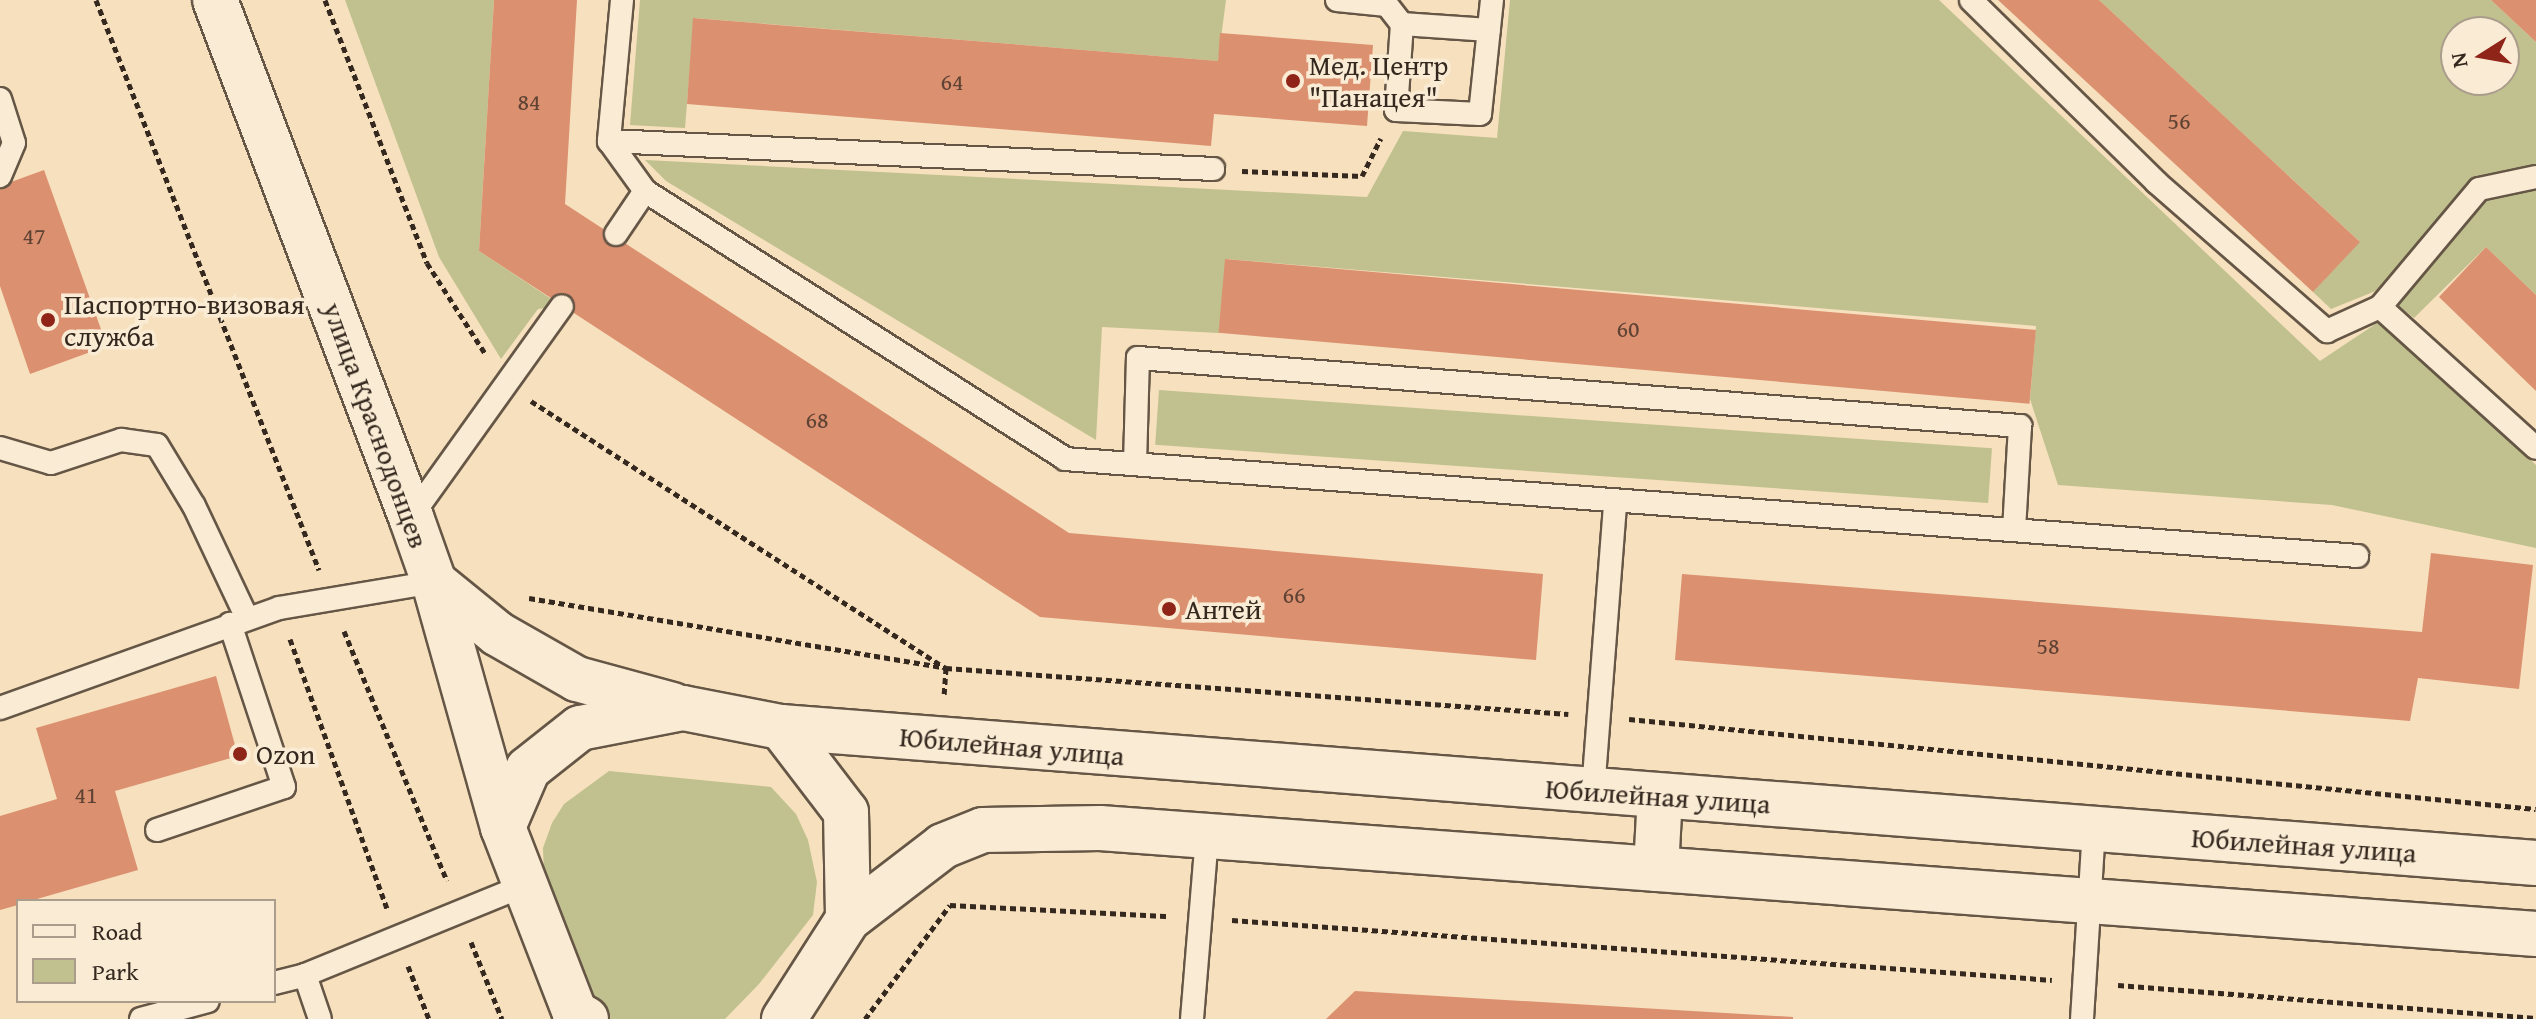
<!DOCTYPE html>
<meta charset="utf-8">
<style>
body{margin:0}
#map{position:relative;width:2536px;height:1019px;overflow:hidden;background:#f7e0bd;font-family:"Gentium Book Plus",serif}
div>[style]{position:absolute}
[style*='--x']{left:calc(var(--x)*1px);top:calc(var(--y)*1px);width:calc(var(--w)*1px);rotate:calc(var(--a)*1deg)}
.green>*{inset:0;background:#c0c18f;transform-origin:0 0}
.building>*{inset:0;background:#db9070;transform-origin:0 0}
.path>*{height:5px;margin-top:-2.5px;transform-origin:0;background:repeating-linear-gradient(90deg,#34281f 0 6px,transparent 0 10px)}
.roads{filter:drop-shadow(2px 0 #655646) drop-shadow(-2px 0 #655646) drop-shadow(0 2px #655646) drop-shadow(0 -2px #655646)}
.service>*{height:22px;margin:-11px;padding:0 11px;transform-origin:11px;border-radius:11px;background:#faebd4}
.tertiary>*{height:44px;margin:-22px;padding:0 22px;transform-origin:22px;border-radius:22px;background:#faebd4}
.secondary>*{height:44px;margin:-22px;padding:0 22px;transform-origin:22px;border-radius:22px;background:#faebd4}
.dots>*{width:22px;height:22px;translate:-50% -50%;box-sizing:border-box;border:4px solid #faebd4;border-radius:50%}
span{translate:-50% -50%;white-space:nowrap;text-align:center;line-height:1.15;-webkit-text-stroke:7px #faebd4;paint-order:stroke}
.number-label{font-size:24px;color:#5e4233}
.number-label span{-webkit-text-stroke-width:0}
.poi-label{font-size:28px;color:#34281f}
.left{translate:0 -50%;text-align:left}
.street-label{font-size:28px;color:#34281f}
.legend{position:absolute;left:16px;top:899px;width:260px;height:104px;box-sizing:border-box;background:#faebd4;border:2px solid #ab9d8c;margin:0;padding:10px 14px;list-style:none;font-size:24px;color:#34281f}
.legend li{display:flex;align-items:center;gap:16px;height:40px}
.legend b{width:40px;border:2px solid #ab9d8c}
.north{position:absolute;left:2440px;top:16px;width:80px;height:80px;box-sizing:border-box;background:#faebd4;border:2px solid #ab9d8c;border-radius:50%;rotate:259deg;font-size:22px;font-weight:700;line-height:32px;text-align:center;color:#34281f}
.north::after{content:'';display:block;margin:auto;width:28px;height:36px;background:#8f2418;clip-path:polygon(50% 0,100% 100%,50% 72%,0 100%)}
</style>
<div id="map">
<div class="green">
<div style="clip-path:polygon(345px 0,494px 0,479px 251px,562px 306px,538px 309px,501px 359px,439px 257px)"></div>
<div style="clip-path:polygon(640px 0,1226px 0,1218px 61px,694px 18px,685px 128px,630px 125px)"></div>
<div style="clip-path:polygon(1510px 0,1939px 0,2320px 361px,2380px 321px,2536px 465px,2536px 548px,2332px 505px,2058px 485px,2030px 399px,2036px 326px,1226px 259px,1219px 333px,1102px 327px,1096px 440px,666px 181px,645px 160px,1367px 197px,1403px 131px,1497px 138px)"></div>
<div style="clip-path:polygon(evenodd,2099px 0,2491px 0,2536px 42px,2536px 295px,2486px 247px,2414px 318px,2378px 290px,2331px 309px,2313px 292px,2359px 241px,2099px 0,2456px 32px,2504px 32px,2504px 80px,2456px 80px,2456px 32px)"></div>
<div style="left:1159px;top:390px;width:835px;height:55px;rotate:4deg"></div>
<div style="clip-path:polygon(609px 771px,771px 787px,796px 814px,808px 840px,817px 882px,813px 915px,759px 984px,725px 1019px,608px 1019px,588px 1001px,544px 877px,543px 848px,552px 823px,564px 804px)"></div>
</div>
<div class="building">
<div style="clip-path:polygon(494px 0,577px 0,565px 204px,1069px 533px,1543px 574px,1536px 660px,1040px 617px,479px 251px)"></div>
<div style="clip-path:polygon(1998px 0,2099px 0,2360px 242px,2313px 292px)"></div>
<div style="clip-path:polygon(2491px 0,2536px 0,2536px 42px)"></div>
<div style="clip-path:polygon(693px 18px,1218px 61px,1220px 33px,1373px 45px,1367px 126px,1214px 114px,1211px 146px,687px 104px)"></div>
<div style="clip-path:polygon(44px 170px,107px 346px,30px 374px,0 286px,0 186px)"></div>
<div style="clip-path:polygon(2486px 247px,2536px 295px,2536px 391px,2439px 297px)"></div>
<div style="left:1225px;top:259px;width:814px;height:74px;rotate:5deg"></div>
<div style="clip-path:polygon(2431px 553px,2533px 565px,2519px 689px,2418px 678px,2410px 721px,1675px 660px,1682px 574px,2422px 632px)"></div>
<div style="clip-path:polygon(216px 676px,238px 756px,115px 791px,138px 870px,30px 901px,18px 901px,18px 905px,0 910px,0 816px,57px 799px,36px 728px)"></div>
<div style="clip-path:polygon(1355px 991px,1793px 1017px,1793px 1019px,1326px 1019px)"></div>
</div>
<div class="path">
<div style="--x:96;--y:0;--w:612;--a:68.63"></div>
<div style="--x:325;--y:0;--w:282;--a:68.8"></div>
<div style="--x:427;--y:263;--w:109;--a:57.3"></div>
<div style="--x:1242;--y:171;--w:120;--a:2.4"></div>
<div style="--x:1362;--y:176;--w:42;--a:-63.4"></div>
<div style="--x:531;--y:401;--w:493;--a:32.8"></div>
<div style="--x:946;--y:668;--w:28;--a:94"></div>
<div style="--x:529;--y:598;--w:423;--a:9.5"></div>
<div style="--x:946;--y:668;--w:624;--a:4.23"></div>
<div style="--x:344;--y:631;--w:270;--a:67.6"></div>
<div style="--x:290;--y:639;--w:286;--a:70.2"></div>
<div style="--x:1629;--y:719;--w:911;--a:5.67"></div>
<div style="--x:1232;--y:920;--w:822;--a:4.18"></div>
<div style="--x:471;--y:942;--w:83;--a:68.1"></div>
<div style="--x:408;--y:966;--w:57;--a:68.4"></div>
<div style="--x:2118;--y:985;--w:419;--a:4.5"></div>
<div style="--x:865;--y:1019;--w:142;--a:-53.3"></div>
<div style="--x:950;--y:905;--w:220;--a:2.9"></div>
</div>
<div class="roads">
<div class="service">
<div style="--x:622;--y:0;--w:142;--a:95.3"></div>
<div style="--x:609;--y:141;--w:62;--a:54.2"></div>
<div style="--x:645;--y:191;--w:498;--a:32.5"></div>
<div style="--x:1065;--y:459;--w:1296;--a:4.29"></div>
<div style="--x:1337;--y:0;--w:50;--a:5.7"></div>
<div style="--x:1387;--y:5;--w:24;--a:52"></div>
<div style="--x:1402;--y:24;--w:86;--a:94"></div>
<div style="--x:1396;--y:110;--w:84;--a:2.7"></div>
<div style="--x:1480;--y:114;--w:115;--a:-84"></div>
<div style="--x:1971;--y:0;--w:260;--a:44.5"></div>
<div style="--x:2156;--y:182;--w:227;--a:41.1"></div>
<div style="--x:2327;--y:331;--w:58;--a:-24.4"></div>
<div style="--x:1402;--y:24;--w:87;--a:3.9"></div>
<div style="--x:0;--y:99;--w:46;--a:72.3"></div>
<div style="--x:14;--y:143;--w:36;--a:113"></div>
<div style="--x:609;--y:141;--w:605;--a:2.65"></div>
<div style="--x:2536;--y:177;--w:58;--a:168.1"></div>
<div style="--x:2479;--y:189;--w:154;--a:130"></div>
<div style="--x:2380;--y:307;--w:210;--a:42.1"></div>
<div style="--x:616;--y:234;--w:52;--a:-56"></div>
<div style="--x:0;--y:448;--w:53;--a:16.4"></div>
<div style="--x:51;--y:463;--w:74;--a:-18.2"></div>
<div style="--x:121;--y:440;--w:36;--a:8"></div>
<div style="--x:157;--y:445;--w:71;--a:58.8"></div>
<div style="--x:194;--y:506;--w:124;--a:64.7"></div>
<div style="--x:1135;--y:464;--w:106;--a:-88.4"></div>
<div style="--x:1138;--y:358;--w:885;--a:4.41"></div>
<div style="--x:2020;--y:426;--w:104;--a:93.3"></div>
<div style="--x:411;--y:517;--w:259;--a:-54.4"></div>
<div style="--x:0;--y:708;--w:296;--a:-19.7"></div>
<div style="--x:279;--y:608;--w:157;--a:-9.5"></div>
<div style="--x:1593;--y:791;--w:289;--a:-85.6"></div>
<div style="--x:157;--y:830;--w:134;--a:-18.7"></div>
<div style="--x:284;--y:787;--w:172;--a:-108.3"></div>
<div style="--x:305;--y:975;--w:46;--a:71.2"></div>
<div style="--x:274;--y:983;--w:32;--a:-14"></div>
<div style="--x:305;--y:975;--w:238;--a:-22.2"></div>
<div style="--x:141;--y:1019;--w:69;--a:-15"></div>
<div style="--x:1192;--y:1019;--w:184;--a:-85.3"></div>
<div style="--x:2082;--y:1019;--w:189;--a:-86.4"></div>
</div>
<div class="tertiary">
<div style="--x:781;--y:727;--w:1760;--a:4.43"></div>
<div style="--x:1656;--y:869;--w:73;--a:-86.9"></div>
<div style="--x:848;--y:919;--w:120;--a:-37.5"></div>
<div style="--x:943;--y:846;--w:43;--a:-21.8"></div>
<div style="--x:983;--y:830;--w:117;--a:-1"></div>
<div style="--x:1100;--y:828;--w:1440;--a:4.22"></div>
</div>
<div class="secondary">
<div style="--x:215;--y:0;--w:553;--a:69.24"></div>
<div style="--x:411;--y:517;--w:69;--a:70.5"></div>
<div style="--x:434;--y:582;--w:255;--a:74.3"></div>
<div style="--x:434;--y:582;--w:82;--a:39.1"></div>
<div style="--x:498;--y:634;--w:91;--a:29.7"></div>
<div style="--x:577;--y:679;--w:99;--a:15.2"></div>
<div style="--x:586;--y:1019;--w:13;--a:-151"></div>
<div style="--x:575;--y:1013;--w:199;--a:-111.2"></div>
<div style="--x:503;--y:827;--w:63;--a:-66.7"></div>
<div style="--x:528;--y:769;--w:66;--a:-38.3"></div>
<div style="--x:580;--y:728;--w:105;--a:-11"></div>
<div style="--x:683;--y:708;--w:100;--a:11"></div>
<div style="--x:781;--y:727;--w:107;--a:52.6"></div>
<div style="--x:846;--y:812;--w:107;--a:88.9"></div>
<div style="--x:848;--y:919;--w:119;--a:122.6"></div>
</div>
</div>
<div class="dots">
<div style="left:1293px;top:81px;background:#8f2418"></div>
<div style="left:48px;top:320px;background:#8f2418"></div>
<div style="left:1169px;top:609px;background:#8f2418"></div>
<div style="left:240px;top:754px;background:#8f2418"></div>
</div>
<div class="number-label">
<span style="left:952px;top:82px">64</span>
<span style="left:529px;top:102px">84</span>
<span style="left:2179px;top:121px">56</span>
<span style="left:34px;top:236px">47</span>
<span style="left:1628px;top:329px">60</span>
<span style="left:817px;top:420px">68</span>
<span style="left:1294px;top:595px">66</span>
<span style="left:2048px;top:646px">58</span>
<span style="left:86px;top:795px">41</span>
</div>
<div class="poi-label">
<span class="left" style="left:1309px;top:81px">Мед. Центр<br>"Панацея"</span>
<span class="left" style="left:64px;top:320px">Паспортно-визовая<br>служба</span>
<span class="left" style="left:1185px;top:609px">Антей</span>
<span class="left" style="left:256px;top:754px">Ozon</span>
</div>
<div class="street-label">
<span style="left:376px;top:425px;rotate:70deg">улица Краснодонцев</span>
<span style="left:1012px;top:746px;rotate:5deg">Юбилейная улица</span>
<span style="left:1658px;top:796px;rotate:4deg">Юбилейная улица</span>
<span style="left:2304px;top:845px;rotate:4deg">Юбилейная улица</span>
</div>
<ul class="legend">
<li><b style="height:10px;background:#faebd4"></b>Road</li>
<li><b style="height:22px;background:#c0c18f"></b>Park</li>
</ul>
<div class="north">N</div>
</div>
